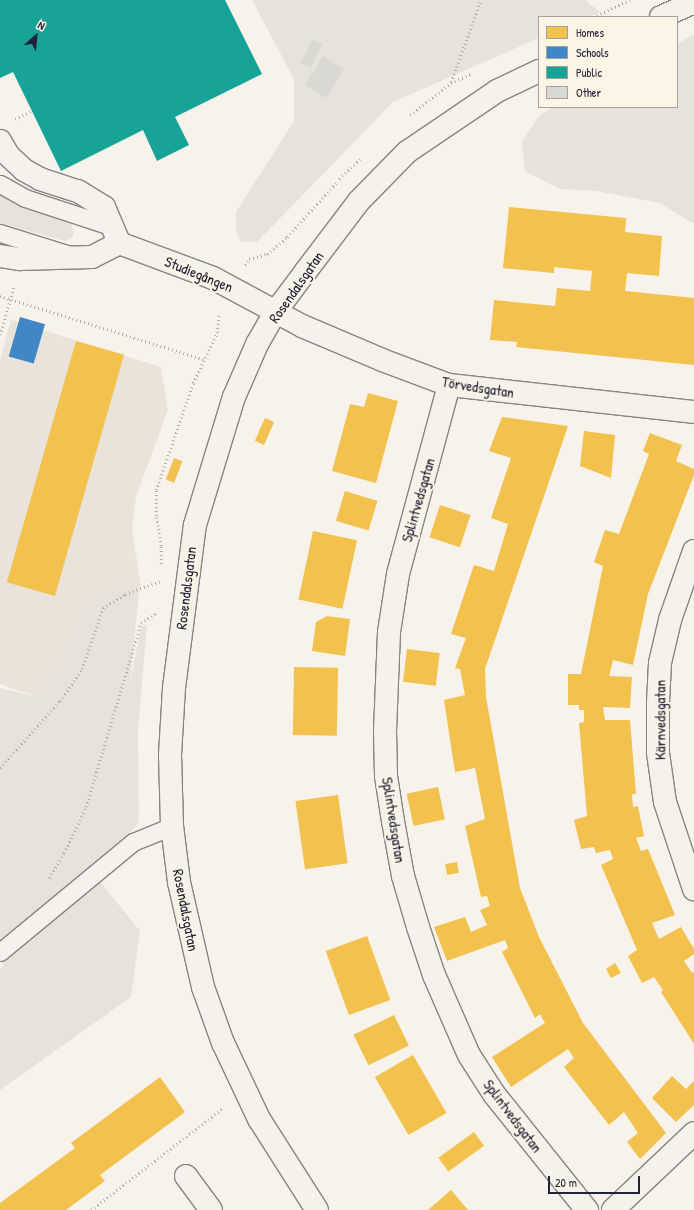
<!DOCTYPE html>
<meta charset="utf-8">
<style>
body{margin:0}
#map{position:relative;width:694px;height:1210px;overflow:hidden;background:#f7f3ea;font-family:"Patrick Hand",sans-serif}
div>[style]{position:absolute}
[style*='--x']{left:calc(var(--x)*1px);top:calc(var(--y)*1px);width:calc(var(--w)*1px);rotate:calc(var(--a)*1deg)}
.built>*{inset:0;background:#e9e3d9}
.green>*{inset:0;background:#e8e3da}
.homes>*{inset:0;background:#f2c14e;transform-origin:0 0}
.schools>*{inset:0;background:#3f88c5;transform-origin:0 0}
.public>*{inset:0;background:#17a398}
.building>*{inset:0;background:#dad8d2;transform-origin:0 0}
.path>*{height:2.5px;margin-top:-1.25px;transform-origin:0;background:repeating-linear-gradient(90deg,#b0aead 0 1px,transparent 0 4px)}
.roads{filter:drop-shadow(1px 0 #868485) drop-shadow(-1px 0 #868485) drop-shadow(0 1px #868485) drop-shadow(0 -1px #868485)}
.service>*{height:17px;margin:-8.5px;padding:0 8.5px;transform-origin:8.5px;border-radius:8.5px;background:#f5f2ec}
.minor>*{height:22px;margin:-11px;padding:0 11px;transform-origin:11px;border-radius:11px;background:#f5f2ec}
.tertiary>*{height:22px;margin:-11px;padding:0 11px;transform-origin:11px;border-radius:11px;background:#f5f2ec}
span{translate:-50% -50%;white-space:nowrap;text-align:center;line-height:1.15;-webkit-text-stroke:4px #fcf5e5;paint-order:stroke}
.street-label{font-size:15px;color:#22223b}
.legend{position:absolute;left:538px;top:16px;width:140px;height:92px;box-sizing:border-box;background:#fcf5e5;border:1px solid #a5a1a1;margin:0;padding:5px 7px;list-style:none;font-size:12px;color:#22223b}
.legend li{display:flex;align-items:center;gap:8px;height:20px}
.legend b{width:20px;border:1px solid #a5a1a1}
.north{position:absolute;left:16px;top:16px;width:40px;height:40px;-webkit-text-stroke:3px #fcf5e5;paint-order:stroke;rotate:27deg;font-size:11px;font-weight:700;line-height:16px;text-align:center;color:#22223b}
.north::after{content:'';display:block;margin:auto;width:14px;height:18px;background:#22223b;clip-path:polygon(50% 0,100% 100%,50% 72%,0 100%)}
.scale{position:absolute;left:548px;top:1176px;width:92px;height:18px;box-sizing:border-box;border:2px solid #22223b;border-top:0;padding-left:5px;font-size:12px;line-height:14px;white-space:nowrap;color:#22223b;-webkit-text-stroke:3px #fcf5e5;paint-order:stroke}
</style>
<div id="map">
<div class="built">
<div style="clip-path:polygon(11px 320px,161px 367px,168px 410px,136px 497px,132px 529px,141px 586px,92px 597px,40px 698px,0 684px,0 360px)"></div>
</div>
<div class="green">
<div style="clip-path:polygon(252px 0,585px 0,600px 12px,588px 17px,539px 17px,539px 38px,393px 102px,257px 242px,241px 242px,236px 230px,236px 212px,294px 121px,294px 79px)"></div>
<div style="clip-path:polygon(694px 34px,694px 224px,660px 203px,596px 191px,560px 189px,525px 171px,522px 142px,538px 117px,552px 107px,677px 107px,677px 44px)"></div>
<div style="clip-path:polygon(0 194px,22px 208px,69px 220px,74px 231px,72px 238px,65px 241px,0 223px)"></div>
<div style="clip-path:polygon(140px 583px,130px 682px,141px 628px,147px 624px,138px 730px,139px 821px,133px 830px,89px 868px,140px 931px,131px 997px,0 1090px,0 969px,4px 965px,0 960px,0 688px,38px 697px,89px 598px)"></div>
</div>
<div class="homes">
<div style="clip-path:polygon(509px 207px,626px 218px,625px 232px,662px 236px,659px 276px,627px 273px,625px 291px,694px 298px,694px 365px,516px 347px,517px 342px,490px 340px,494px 300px,555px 306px,557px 288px,590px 291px,592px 271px,554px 267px,554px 273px,503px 268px)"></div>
<div style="left:76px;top:341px;width:50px;height:251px;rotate:16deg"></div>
<div style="clip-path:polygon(368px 393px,398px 401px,376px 483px,332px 471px,350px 404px,364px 407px)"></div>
<div style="clip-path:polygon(502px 417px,568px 426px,485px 669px,486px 697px,520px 888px,539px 937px,583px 1023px,666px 1133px,640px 1159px,627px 1142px,638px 1133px,624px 1112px,609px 1125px,564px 1067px,574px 1058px,568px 1049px,511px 1087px,492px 1057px,545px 1023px,540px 1014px,535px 1018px,502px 952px,508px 948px,505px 940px,447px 961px,434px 927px,465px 917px,471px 932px,487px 925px,480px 910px,490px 906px,487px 896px,481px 897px,465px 826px,485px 819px,475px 768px,455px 772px,444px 700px,465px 695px,460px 669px,455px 668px,466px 638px,451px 634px,474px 565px,494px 571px,508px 524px,491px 518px,511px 458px,489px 451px)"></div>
<div style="left:265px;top:418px;width:10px;height:25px;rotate:24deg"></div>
<div style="clip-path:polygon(584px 431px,615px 435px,611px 478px,580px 466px)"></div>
<div style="clip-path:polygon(650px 433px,682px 445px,676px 461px,694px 469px,694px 475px,648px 594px,633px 665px,613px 660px,609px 676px,632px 677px,630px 708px,603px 707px,605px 720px,630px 720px,636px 794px,632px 794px,633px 807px,638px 806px,644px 836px,636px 838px,641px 851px,648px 849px,675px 915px,652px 923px,659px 939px,681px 927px,694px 949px,694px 954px,684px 961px,692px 973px,694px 972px,694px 1044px,661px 992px,663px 990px,654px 977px,642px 983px,628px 956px,637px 950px,601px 865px,613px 859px,610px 850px,596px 853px,594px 847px,581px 849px,574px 820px,587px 816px,579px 723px,584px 722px,584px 710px,579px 710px,579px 705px,568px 705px,568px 674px,581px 674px,603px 566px,594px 562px,605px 530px,619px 534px,649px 454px,643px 451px)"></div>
<div style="left:174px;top:458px;width:9px;height:23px;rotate:21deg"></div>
<div style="left:345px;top:491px;width:34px;height:31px;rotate:17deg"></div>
<div style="left:440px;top:505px;width:32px;height:34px;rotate:18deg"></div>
<div style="left:313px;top:531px;width:45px;height:70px;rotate:12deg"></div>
<div style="clip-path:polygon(327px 616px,350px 619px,345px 656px,312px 651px,316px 622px)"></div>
<div style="left:407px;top:649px;width:33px;height:33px;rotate:7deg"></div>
<div style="left:294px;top:667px;width:44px;height:68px;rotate:1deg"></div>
<div style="left:438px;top:787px;width:33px;height:32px;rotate:78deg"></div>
<div style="left:338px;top:795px;width:69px;height:43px;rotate:82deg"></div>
<div style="left:457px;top:862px;width:11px;height:12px;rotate:80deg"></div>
<div style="left:367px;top:936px;width:68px;height:44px;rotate:70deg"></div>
<div style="clip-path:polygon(615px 963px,621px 973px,611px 978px,606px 969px)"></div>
<div style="left:394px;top:1015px;width:34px;height:45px;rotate:64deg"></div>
<div style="left:413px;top:1055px;width:67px;height:44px;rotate:60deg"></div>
<div style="clip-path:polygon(672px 1076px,686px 1089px,694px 1081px,694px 1105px,676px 1122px,652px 1098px)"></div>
<div style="clip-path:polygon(160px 1077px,185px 1112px,100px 1175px,105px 1181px,66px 1210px,0 1210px,0 1203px,75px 1148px,71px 1143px)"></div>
<div style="left:474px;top:1132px;width:17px;height:44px;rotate:54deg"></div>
<div style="clip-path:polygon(451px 1190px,468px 1210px,428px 1210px)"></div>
</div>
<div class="schools">
<div style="left:20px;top:317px;width:26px;height:41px;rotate:16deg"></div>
</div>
<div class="public">
<div style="clip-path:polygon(0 0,225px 0,262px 74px,175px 117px,189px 145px,157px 161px,143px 130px,61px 171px,13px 72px,0 78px)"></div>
</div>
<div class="building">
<div style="left:313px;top:39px;width:11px;height:27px;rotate:27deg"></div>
<div style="left:323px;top:56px;width:25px;height:34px;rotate:32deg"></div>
</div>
<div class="path">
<div style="--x:593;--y:17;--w:41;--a:-24.7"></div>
<div style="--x:451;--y:82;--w:87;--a:-69.9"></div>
<div style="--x:410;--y:115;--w:52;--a:-38"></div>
<div style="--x:451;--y:83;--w:23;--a:-25"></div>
<div style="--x:15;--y:119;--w:18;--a:-27"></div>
<div style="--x:339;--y:179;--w:29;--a:-44"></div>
<div style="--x:245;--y:265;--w:7;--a:-56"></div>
<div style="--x:249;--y:259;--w:19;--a:-16"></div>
<div style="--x:267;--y:254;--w:26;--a:-40"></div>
<div style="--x:287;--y:237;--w:73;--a:-47.8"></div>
<div style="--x:0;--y:296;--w:215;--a:17.3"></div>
<div style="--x:0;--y:335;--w:51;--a:-74.1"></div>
<div style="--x:161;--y:564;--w:18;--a:-90"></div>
<div style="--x:161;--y:546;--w:30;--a:-99"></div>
<div style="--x:156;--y:516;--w:26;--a:-90"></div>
<div style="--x:156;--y:490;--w:113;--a:-70.9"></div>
<div style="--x:193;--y:383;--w:55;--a:-64.4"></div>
<div style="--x:217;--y:333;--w:20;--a:-84"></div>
<div style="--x:0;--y:768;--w:90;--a:-48.2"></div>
<div style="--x:60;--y:701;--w:39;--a:-55"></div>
<div style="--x:82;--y:669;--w:65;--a:-71"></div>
<div style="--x:103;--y:608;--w:26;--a:-32"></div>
<div style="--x:125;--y:594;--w:37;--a:-20"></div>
<div style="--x:49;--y:878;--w:29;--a:-59"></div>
<div style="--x:64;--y:853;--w:51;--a:-64.4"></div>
<div style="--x:86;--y:807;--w:192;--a:-73.4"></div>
<div style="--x:141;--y:623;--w:18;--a:-34"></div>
<div style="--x:91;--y:1210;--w:167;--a:-37.7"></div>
</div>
<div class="roads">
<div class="service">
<div style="--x:0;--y:184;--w:29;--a:29"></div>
<div style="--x:25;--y:198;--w:93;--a:18.2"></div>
<div style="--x:0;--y:233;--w:73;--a:17.4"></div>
<div style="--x:0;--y:952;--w:173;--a:-39.6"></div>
<div style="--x:133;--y:842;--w:42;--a:-22.3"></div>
</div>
<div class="minor">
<div style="--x:0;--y:141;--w:16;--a:60"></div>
<div style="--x:8;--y:155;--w:22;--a:43"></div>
<div style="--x:24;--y:170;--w:18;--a:29"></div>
<div style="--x:40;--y:179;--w:40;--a:18"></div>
<div style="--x:78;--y:191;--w:31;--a:32"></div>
<div style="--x:104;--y:207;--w:39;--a:67"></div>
<div style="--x:119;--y:243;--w:100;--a:20.4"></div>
<div style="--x:213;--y:278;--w:101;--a:28.3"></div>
<div style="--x:302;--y:326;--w:87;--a:23"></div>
<div style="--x:382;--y:360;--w:72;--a:20.5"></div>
<div style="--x:449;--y:385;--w:246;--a:6.3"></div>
<div style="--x:0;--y:256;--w:20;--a:9"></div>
<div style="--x:20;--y:259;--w:72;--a:-1.6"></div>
<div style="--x:92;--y:257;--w:30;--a:-27"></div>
<div style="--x:449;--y:385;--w:196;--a:105.1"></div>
<div style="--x:398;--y:574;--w:59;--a:98.8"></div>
<div style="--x:389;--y:632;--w:99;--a:92.3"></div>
<div style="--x:385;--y:731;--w:45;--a:88.7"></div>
<div style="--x:386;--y:776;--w:46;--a:81.2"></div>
<div style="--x:393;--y:821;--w:56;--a:79.7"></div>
<div style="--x:403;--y:876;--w:53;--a:73.6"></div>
<div style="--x:418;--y:927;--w:51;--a:71.6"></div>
<div style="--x:434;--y:975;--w:87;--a:66.4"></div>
<div style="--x:469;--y:1055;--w:46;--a:57.3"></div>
<div style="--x:494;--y:1094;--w:149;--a:51.3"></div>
<div style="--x:694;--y:551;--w:73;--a:109.2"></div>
<div style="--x:670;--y:620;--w:44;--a:103.1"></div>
<div style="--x:660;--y:663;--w:40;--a:92.9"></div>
<div style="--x:658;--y:703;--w:50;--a:90"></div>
<div style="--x:658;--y:753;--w:49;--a:81.9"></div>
<div style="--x:665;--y:802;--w:92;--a:71.6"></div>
<div style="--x:186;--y:1176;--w:42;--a:53.7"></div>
<div style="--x:613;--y:1210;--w:112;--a:-43.5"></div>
</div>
<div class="tertiary">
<div style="--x:661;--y:17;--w:36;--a:-24"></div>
<div style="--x:317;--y:1210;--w:108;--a:-122.5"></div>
<div style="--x:259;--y:1119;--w:84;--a:-115.3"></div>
<div style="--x:223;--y:1043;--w:59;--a:-109.7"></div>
<div style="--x:203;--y:987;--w:108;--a:-102.9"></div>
<div style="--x:179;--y:882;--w:56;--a:-97.1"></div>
<div style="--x:172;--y:826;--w:71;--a:-91.6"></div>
<div style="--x:170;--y:755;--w:67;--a:-86.6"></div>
<div style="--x:174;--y:688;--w:164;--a:-82.7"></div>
<div style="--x:195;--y:525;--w:134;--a:-73.1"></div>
<div style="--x:234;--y:397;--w:58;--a:-66.5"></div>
<div style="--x:257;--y:344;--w:38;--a:-60"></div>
<div style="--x:276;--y:311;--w:50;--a:-53.1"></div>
<div style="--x:306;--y:271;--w:88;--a:-52.9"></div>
<div style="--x:359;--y:201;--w:69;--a:-45.6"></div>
<div style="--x:407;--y:152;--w:109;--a:-34.1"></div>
<div style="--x:497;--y:91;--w:47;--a:-25.5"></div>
</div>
</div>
<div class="street-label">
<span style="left:199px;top:274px;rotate:22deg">Studiegången</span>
<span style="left:296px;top:287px;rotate:-55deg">Rosendalsgatan</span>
<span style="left:478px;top:387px;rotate:9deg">Törvedsgatan</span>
<span style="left:418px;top:500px;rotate:-74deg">Splintvedsgatan</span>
<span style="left:186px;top:588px;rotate:-83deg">Rosendalsgatan</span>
<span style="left:660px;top:720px;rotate:-90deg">Kärnvedsgatan</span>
<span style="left:394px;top:820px;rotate:81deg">Splintvedsgatan</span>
<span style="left:186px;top:910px;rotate:79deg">Rosendalsgatan</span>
<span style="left:513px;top:1116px;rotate:53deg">Splintvedsgatan</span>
</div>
<ul class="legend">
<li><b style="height:11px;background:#f2c14e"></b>Homes</li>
<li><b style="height:11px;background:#3f88c5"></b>Schools</li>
<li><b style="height:11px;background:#17a398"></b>Public</li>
<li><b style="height:11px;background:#dad8d2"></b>Other</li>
</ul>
<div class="north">N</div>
<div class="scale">20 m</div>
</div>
